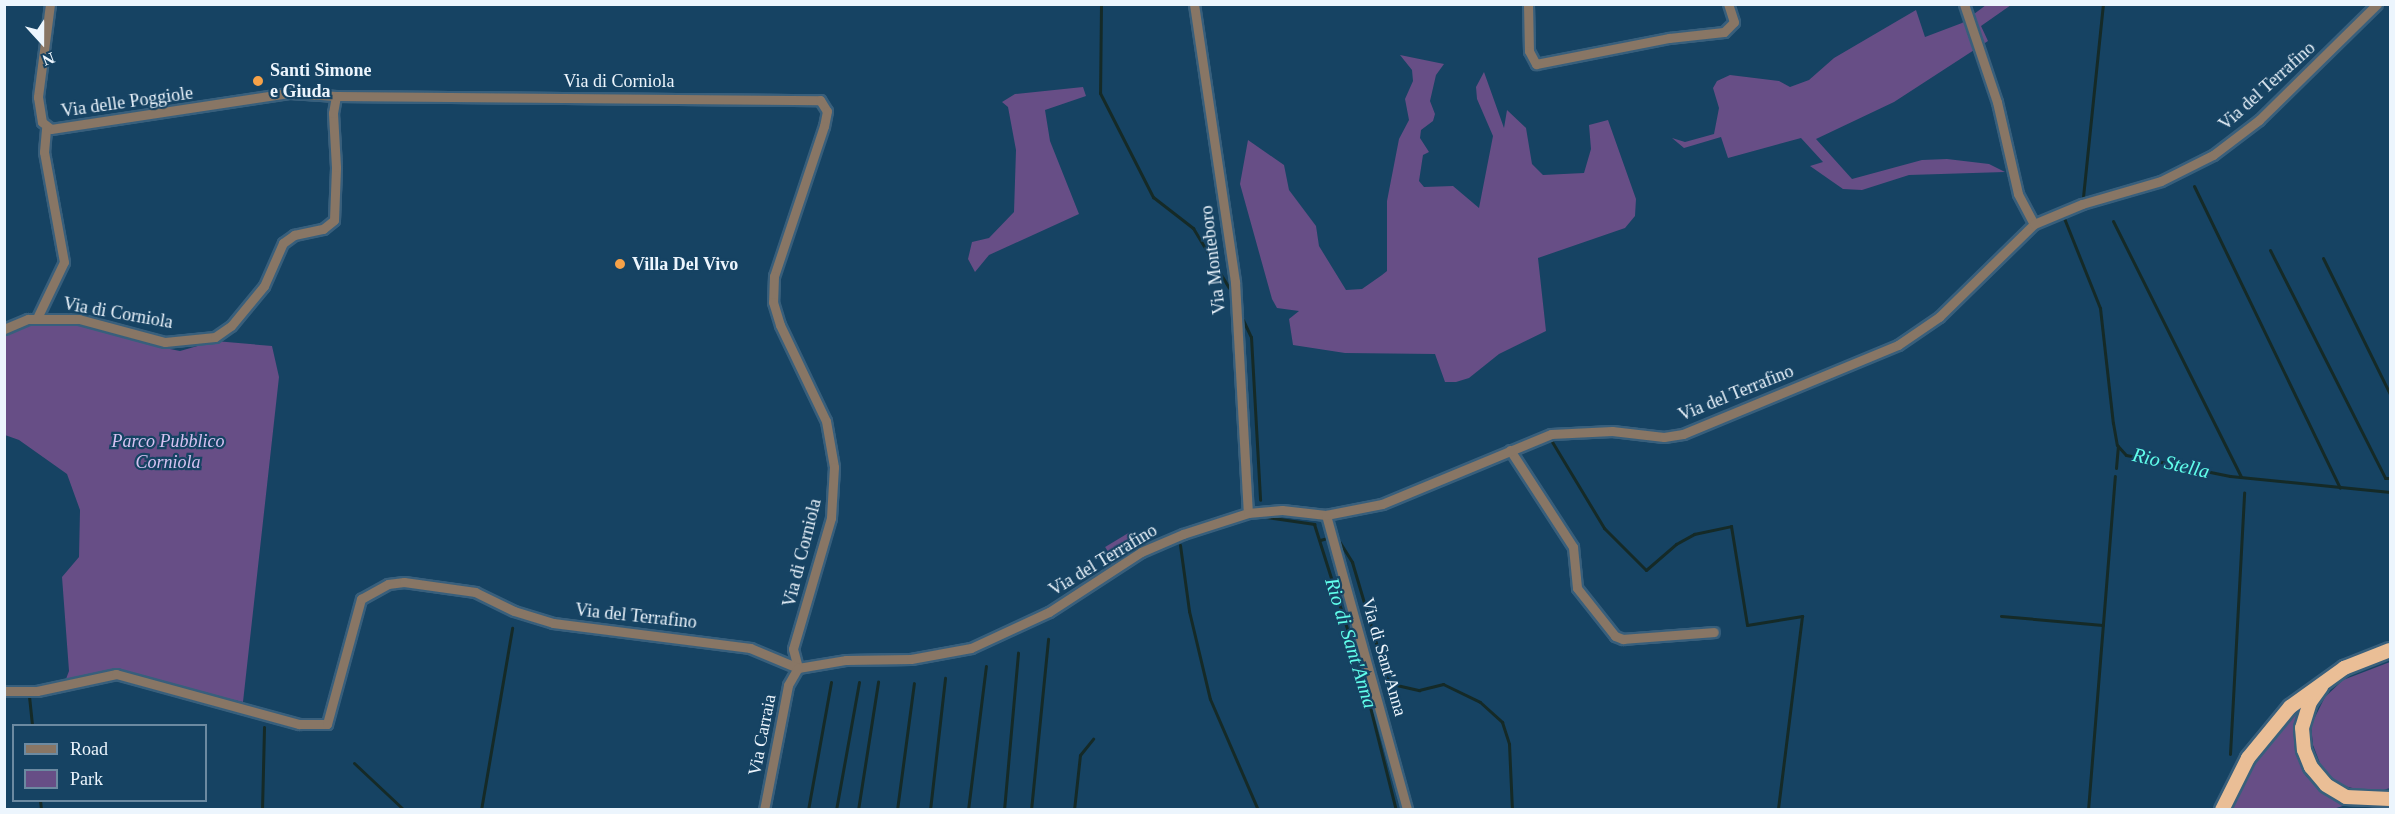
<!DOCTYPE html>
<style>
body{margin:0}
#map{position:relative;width:2395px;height:814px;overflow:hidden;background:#164363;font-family:Georgia,serif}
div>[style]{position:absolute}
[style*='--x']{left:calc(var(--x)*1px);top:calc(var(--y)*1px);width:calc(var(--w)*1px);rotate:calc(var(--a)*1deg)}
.green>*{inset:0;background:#674e86;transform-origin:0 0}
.stream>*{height:3px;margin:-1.5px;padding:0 1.5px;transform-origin:1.5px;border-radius:1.5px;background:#152a27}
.roads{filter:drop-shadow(2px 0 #385f7c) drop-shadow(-2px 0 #385f7c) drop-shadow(0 2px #385f7c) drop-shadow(0 -2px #385f7c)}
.minor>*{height:9px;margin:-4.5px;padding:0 4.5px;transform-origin:4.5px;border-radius:4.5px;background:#887665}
.highway>*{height:14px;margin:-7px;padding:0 7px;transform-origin:7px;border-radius:7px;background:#eabe96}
.dots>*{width:16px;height:16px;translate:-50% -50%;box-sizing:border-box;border:3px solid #164363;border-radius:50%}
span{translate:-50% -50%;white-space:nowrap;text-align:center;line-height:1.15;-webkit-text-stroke:4.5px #164363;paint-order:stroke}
.poi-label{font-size:18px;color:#ecf5fd;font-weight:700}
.left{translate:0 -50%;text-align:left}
.street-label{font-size:18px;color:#ecf5fd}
.park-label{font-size:18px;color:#d6c2f1;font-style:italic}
.water-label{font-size:20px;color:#60feeb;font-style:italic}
.frame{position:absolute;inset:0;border:6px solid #ecf5fd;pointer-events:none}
.legend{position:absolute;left:12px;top:724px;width:195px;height:78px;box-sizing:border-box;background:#164363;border:2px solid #6c8aa1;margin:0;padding:8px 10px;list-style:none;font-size:18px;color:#ecf5fd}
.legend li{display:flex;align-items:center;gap:12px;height:30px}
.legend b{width:30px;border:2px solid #6c8aa1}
.north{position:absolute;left:12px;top:12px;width:60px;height:60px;-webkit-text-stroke:4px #164363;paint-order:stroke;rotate:159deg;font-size:16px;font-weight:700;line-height:24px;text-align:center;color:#ecf5fd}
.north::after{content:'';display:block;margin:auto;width:21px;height:27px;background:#ecf5fd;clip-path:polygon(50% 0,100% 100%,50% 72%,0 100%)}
</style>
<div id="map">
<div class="green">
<div style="clip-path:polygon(1986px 5px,2011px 5px,1981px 26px,1988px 41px,1894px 102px,1816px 139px,1852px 179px,1922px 160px,1947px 159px,1989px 164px,2005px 172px,1909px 175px,1862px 190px,1843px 189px,1810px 166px,1823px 162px,1801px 138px,1728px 158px,1721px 137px,1684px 148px,1672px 138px,1685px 142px,1714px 134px,1719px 108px,1713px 88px,1717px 81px,1730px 75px,1779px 81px,1790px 87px,1809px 80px,1834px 58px,1916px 10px,1925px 37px,1962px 23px)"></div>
<div style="clip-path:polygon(1400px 55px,1444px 64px,1436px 75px,1430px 101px,1435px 114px,1433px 121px,1421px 130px,1420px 138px,1429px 152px,1423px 155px,1419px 181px,1424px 187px,1453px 186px,1479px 208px,1493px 136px,1477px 99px,1476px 87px,1484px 72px,1504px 128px,1507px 110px,1526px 128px,1532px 164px,1543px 175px,1584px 173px,1591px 149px,1589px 125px,1608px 120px,1636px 199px,1635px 216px,1625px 228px,1538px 258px,1546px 331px,1499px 354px,1469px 378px,1456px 382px,1445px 382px,1435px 354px,1345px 353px,1293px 345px,1289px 319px,1299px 311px,1277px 308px,1272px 299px,1240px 184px,1248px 140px,1284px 165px,1289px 190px,1316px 226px,1319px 246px,1346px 290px,1362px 289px,1382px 275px,1387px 271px,1387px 201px,1399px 139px,1409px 120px,1405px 99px,1413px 81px,1412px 70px)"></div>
<div style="clip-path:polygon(1083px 87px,1086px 96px,1045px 110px,1050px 141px,1079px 214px,989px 255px,975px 272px,968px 259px,972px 242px,989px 238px,1014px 212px,1016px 150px,1008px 107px,1002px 102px,1015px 94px)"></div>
<div style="clip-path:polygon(37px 318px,79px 319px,145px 337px,150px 345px,180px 351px,215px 341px,272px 346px,279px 377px,243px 702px,116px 674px,63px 687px,69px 671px,62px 577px,79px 557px,80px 510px,67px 474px,19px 440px,5px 435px,4px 329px)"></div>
<div style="left:1130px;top:532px;width:17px;height:29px;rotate:59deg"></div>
<div style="clip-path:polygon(2390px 662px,2390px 788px,2373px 793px,2340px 785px,2323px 771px,2313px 745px,2311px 725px,2325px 697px,2343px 680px)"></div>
<div style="clip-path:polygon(2304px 705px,2296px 726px,2295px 750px,2306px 776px,2322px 793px,2346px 805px,2330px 810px,2232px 810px,2240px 785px,2268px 739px)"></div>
</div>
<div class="stream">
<div style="--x:1101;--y:4;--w:89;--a:90.6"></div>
<div style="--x:1100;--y:93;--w:117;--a:63"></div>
<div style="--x:1153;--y:197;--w:51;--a:37.8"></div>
<div style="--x:1193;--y:228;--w:70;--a:59"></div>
<div style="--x:2194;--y:186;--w:335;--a:64.2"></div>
<div style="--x:2083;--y:197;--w:194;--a:-84.1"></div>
<div style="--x:2064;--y:218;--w:97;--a:68.2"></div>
<div style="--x:2100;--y:308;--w:116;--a:83.6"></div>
<div style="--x:2113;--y:423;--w:22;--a:80"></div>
<div style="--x:2117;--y:445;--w:13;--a:48"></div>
<div style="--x:2126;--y:455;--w:106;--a:11.4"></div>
<div style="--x:2230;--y:476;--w:161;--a:5.7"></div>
<div style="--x:2113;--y:221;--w:286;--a:63.4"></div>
<div style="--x:2270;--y:250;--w:255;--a:63.2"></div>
<div style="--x:2385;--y:478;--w:5;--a:0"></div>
<div style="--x:2323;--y:258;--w:152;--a:63.8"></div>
<div style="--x:1243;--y:320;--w:19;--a:65"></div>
<div style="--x:1251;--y:337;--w:163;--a:86.8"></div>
<div style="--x:1551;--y:440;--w:103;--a:58.9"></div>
<div style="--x:1604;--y:528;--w:59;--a:45"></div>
<div style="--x:1646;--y:570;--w:40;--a:-41"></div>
<div style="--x:1676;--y:544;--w:21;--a:-29"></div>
<div style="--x:1694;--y:534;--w:38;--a:-12"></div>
<div style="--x:1731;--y:526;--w:100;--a:80.8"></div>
<div style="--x:1747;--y:625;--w:56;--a:-9.3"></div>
<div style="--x:1802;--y:616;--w:195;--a:97.1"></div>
<div style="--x:2116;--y:468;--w:22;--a:-85"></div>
<div style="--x:1266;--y:517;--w:49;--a:8.3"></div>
<div style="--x:1314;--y:524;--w:167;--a:72.5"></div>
<div style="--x:1364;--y:683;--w:131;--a:75.9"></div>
<div style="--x:1320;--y:540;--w:7;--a:-16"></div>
<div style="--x:1339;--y:541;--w:25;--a:58"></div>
<div style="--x:1352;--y:562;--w:120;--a:73.5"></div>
<div style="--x:1386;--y:677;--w:9;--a:49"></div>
<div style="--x:1392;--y:684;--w:28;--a:13"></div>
<div style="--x:1419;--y:690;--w:25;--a:-14"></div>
<div style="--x:1443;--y:684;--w:41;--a:25.9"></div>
<div style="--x:1480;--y:702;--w:30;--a:42"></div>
<div style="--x:1502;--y:722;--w:23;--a:72"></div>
<div style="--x:1509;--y:744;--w:66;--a:87.4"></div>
<div style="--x:1180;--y:545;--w:67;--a:82.2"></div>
<div style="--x:1189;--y:611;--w:90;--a:76.6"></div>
<div style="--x:1210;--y:699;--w:121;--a:66.6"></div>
<div style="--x:2001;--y:616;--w:102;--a:5"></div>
<div style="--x:29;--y:696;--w:30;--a:84"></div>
<div style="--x:2230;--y:754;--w:262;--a:-86.9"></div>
<div style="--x:354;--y:763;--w:69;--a:43.2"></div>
<div style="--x:40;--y:800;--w:10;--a:84"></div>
<div style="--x:262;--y:810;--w:83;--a:-88.6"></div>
<div style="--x:481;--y:810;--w:185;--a:-80.3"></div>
<div style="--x:808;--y:810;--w:130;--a:-79.8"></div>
<div style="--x:836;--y:810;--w:130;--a:-79.8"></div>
<div style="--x:858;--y:810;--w:130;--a:-81.1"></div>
<div style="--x:897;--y:810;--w:128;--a:-82.4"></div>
<div style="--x:930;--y:810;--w:133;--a:-83.5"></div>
<div style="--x:968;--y:810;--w:145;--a:-82.9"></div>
<div style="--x:1004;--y:810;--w:158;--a:-84.9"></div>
<div style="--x:1031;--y:810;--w:172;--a:-84.3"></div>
<div style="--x:1074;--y:810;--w:55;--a:-83.8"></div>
<div style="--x:1080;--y:755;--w:21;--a:-51"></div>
<div style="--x:2088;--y:810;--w:335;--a:-85.4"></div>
</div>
<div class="roads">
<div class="minor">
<div style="--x:50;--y:4;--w:94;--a:97.4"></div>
<div style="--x:38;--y:97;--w:25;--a:81"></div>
<div style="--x:42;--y:122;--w:11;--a:38"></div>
<div style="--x:51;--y:129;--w:242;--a:-8.6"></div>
<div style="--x:290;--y:93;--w:46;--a:3.7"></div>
<div style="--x:1194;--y:4;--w:281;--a:81.6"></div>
<div style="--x:1235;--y:282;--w:231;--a:86.8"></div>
<div style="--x:1528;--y:4;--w:47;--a:88.8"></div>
<div style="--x:1529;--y:51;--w:15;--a:62"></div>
<div style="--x:1536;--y:64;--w:136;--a:-11.1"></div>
<div style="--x:1669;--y:38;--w:55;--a:-6.2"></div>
<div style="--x:1724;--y:32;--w:14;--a:-45"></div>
<div style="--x:1734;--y:22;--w:19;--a:-108"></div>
<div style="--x:1964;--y:4;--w:103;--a:71.4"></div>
<div style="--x:1997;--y:102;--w:94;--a:77.1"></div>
<div style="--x:2018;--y:194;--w:34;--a:62"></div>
<div style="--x:37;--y:318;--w:62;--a:-64.3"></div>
<div style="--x:64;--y:262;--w:112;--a:-100.3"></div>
<div style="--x:44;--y:152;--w:25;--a:-85"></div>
<div style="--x:4;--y:329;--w:26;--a:-23"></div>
<div style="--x:28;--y:319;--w:51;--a:0"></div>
<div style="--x:79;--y:319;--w:89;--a:15"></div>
<div style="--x:165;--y:342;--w:50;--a:-5.7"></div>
<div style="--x:215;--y:337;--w:19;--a:-35"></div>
<div style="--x:231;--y:326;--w:52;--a:-50.5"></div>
<div style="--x:264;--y:286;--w:47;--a:-66.2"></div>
<div style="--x:283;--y:243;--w:14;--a:-36"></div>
<div style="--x:294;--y:235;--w:30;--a:-12"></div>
<div style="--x:323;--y:229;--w:14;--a:-39"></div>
<div style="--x:334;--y:220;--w:53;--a:-87.8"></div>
<div style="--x:336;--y:167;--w:54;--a:-93.2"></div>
<div style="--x:333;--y:113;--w:17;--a:-80"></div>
<div style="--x:336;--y:96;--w:484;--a:0.5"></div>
<div style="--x:820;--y:100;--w:13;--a:58"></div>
<div style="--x:827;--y:111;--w:15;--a:101"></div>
<div style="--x:824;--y:126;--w:158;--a:108.4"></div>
<div style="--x:774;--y:276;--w:26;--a:92"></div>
<div style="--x:773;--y:302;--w:24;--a:73"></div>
<div style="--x:780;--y:325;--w:106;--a:64.4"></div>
<div style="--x:826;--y:421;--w:47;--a:80.1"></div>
<div style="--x:834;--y:467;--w:51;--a:93.4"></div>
<div style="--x:831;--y:518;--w:136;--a:106.2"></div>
<div style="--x:793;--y:649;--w:20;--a:75"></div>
<div style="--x:1510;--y:450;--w:116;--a:57"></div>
<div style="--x:1573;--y:547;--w:41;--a:84.4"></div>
<div style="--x:1577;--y:588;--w:61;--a:51.6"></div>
<div style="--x:1615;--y:636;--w:9;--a:21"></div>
<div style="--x:1623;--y:639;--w:91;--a:-4.4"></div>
<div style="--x:1326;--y:515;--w:306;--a:74.6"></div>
<div style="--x:4;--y:691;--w:33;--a:0"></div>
<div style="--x:37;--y:691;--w:81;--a:-12.1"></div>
<div style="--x:116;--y:674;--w:190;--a:15.3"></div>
<div style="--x:299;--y:724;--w:28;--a:0"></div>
<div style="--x:327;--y:724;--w:130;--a:-74.8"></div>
<div style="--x:361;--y:599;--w:31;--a:-29"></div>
<div style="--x:388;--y:584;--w:16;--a:-7"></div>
<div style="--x:404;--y:582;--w:72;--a:8"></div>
<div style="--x:475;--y:592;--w:43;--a:26"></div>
<div style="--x:514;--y:611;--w:41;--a:17.1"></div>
<div style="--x:553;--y:623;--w:199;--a:7.2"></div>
<div style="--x:750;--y:648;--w:52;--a:22.6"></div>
<div style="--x:798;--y:668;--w:49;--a:-9.5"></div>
<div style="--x:846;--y:660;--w:65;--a:-0.9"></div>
<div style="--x:911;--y:659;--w:61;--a:-10.4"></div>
<div style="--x:971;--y:648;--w:86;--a:-24.8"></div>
<div style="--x:1049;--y:612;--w:110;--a:-33.1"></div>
<div style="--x:1141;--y:552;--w:46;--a:-23.2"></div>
<div style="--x:1183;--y:534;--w:68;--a:-17.9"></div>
<div style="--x:1248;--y:513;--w:34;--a:-5"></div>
<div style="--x:1282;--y:510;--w:44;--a:6.5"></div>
<div style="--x:1326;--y:515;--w:57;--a:-11.1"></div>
<div style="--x:1382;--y:504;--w:183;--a:-22.5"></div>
<div style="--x:1551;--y:434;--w:61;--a:-2.8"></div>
<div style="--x:1612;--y:431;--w:52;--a:6.6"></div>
<div style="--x:1664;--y:437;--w:19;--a:-9"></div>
<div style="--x:1683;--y:434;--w:233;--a:-22.5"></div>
<div style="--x:1898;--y:345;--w:50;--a:-34.3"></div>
<div style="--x:1939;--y:317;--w:133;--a:-44.4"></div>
<div style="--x:2034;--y:224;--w:52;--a:-22.6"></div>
<div style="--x:2082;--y:204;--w:82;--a:-16.2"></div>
<div style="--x:2161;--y:181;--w:58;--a:-26.6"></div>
<div style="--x:2213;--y:155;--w:58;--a:-37.3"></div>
<div style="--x:2259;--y:120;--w:165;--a:-44.5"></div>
<div style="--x:764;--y:810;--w:127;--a:-79.1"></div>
<div style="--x:788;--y:685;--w:20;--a:-60"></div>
</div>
<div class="highway">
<div style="--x:2321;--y:687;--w:19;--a:126"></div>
<div style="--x:2310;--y:702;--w:27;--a:107"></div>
<div style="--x:2302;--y:728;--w:22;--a:85"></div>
<div style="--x:2304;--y:750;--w:18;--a:68"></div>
<div style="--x:2311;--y:767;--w:23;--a:50"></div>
<div style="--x:2326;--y:785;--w:23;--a:31"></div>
<div style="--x:2346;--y:797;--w:44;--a:2.6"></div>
<div style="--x:2222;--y:810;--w:58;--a:-63.4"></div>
<div style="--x:2248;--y:758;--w:66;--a:-50.5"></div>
<div style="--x:2290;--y:707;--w:67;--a:-35.8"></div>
<div style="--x:2344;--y:668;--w:49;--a:-21.4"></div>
</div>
</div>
<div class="dots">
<div style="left:258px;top:81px;background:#f7a248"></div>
<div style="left:620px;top:264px;background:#f7a248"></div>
</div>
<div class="poi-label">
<span class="left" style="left:270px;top:81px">Santi Simone<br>e Giuda</span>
<span class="left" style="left:632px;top:264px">Villa Del Vivo</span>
</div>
<div class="street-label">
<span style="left:619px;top:81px">Via di Corniola</span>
<span style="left:2267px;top:86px;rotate:-42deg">Via del Terrafino</span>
<span style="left:127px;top:102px;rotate:-8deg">Via delle Poggiole</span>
<span style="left:1213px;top:260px;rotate:-97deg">Via Monteboro</span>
<span style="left:118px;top:313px;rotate:10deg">Via di Corniola</span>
<span style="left:1736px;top:393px;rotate:-22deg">Via del Terrafino</span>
<span style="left:802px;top:553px;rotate:-76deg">Via di Corniola</span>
<span style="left:1103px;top:560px;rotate:-31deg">Via del Terrafino</span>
<span style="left:636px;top:616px;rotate:6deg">Via del Terrafino</span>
<span style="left:1384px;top:657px;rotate:74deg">Via di Sant'Anna</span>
<span style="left:762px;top:735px;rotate:-79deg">Via Carraia</span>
</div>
<div class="park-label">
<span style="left:168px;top:452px">Parco Pubblico<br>Corniola</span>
</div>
<div class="water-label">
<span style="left:2171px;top:463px;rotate:13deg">Rio Stella</span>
<span style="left:1351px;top:643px;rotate:73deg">Rio di Sant'Anna</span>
</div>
<div class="frame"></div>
<ul class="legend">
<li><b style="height:8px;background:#887665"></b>Road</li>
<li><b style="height:16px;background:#674e86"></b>Park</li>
</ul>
<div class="north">N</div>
</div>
